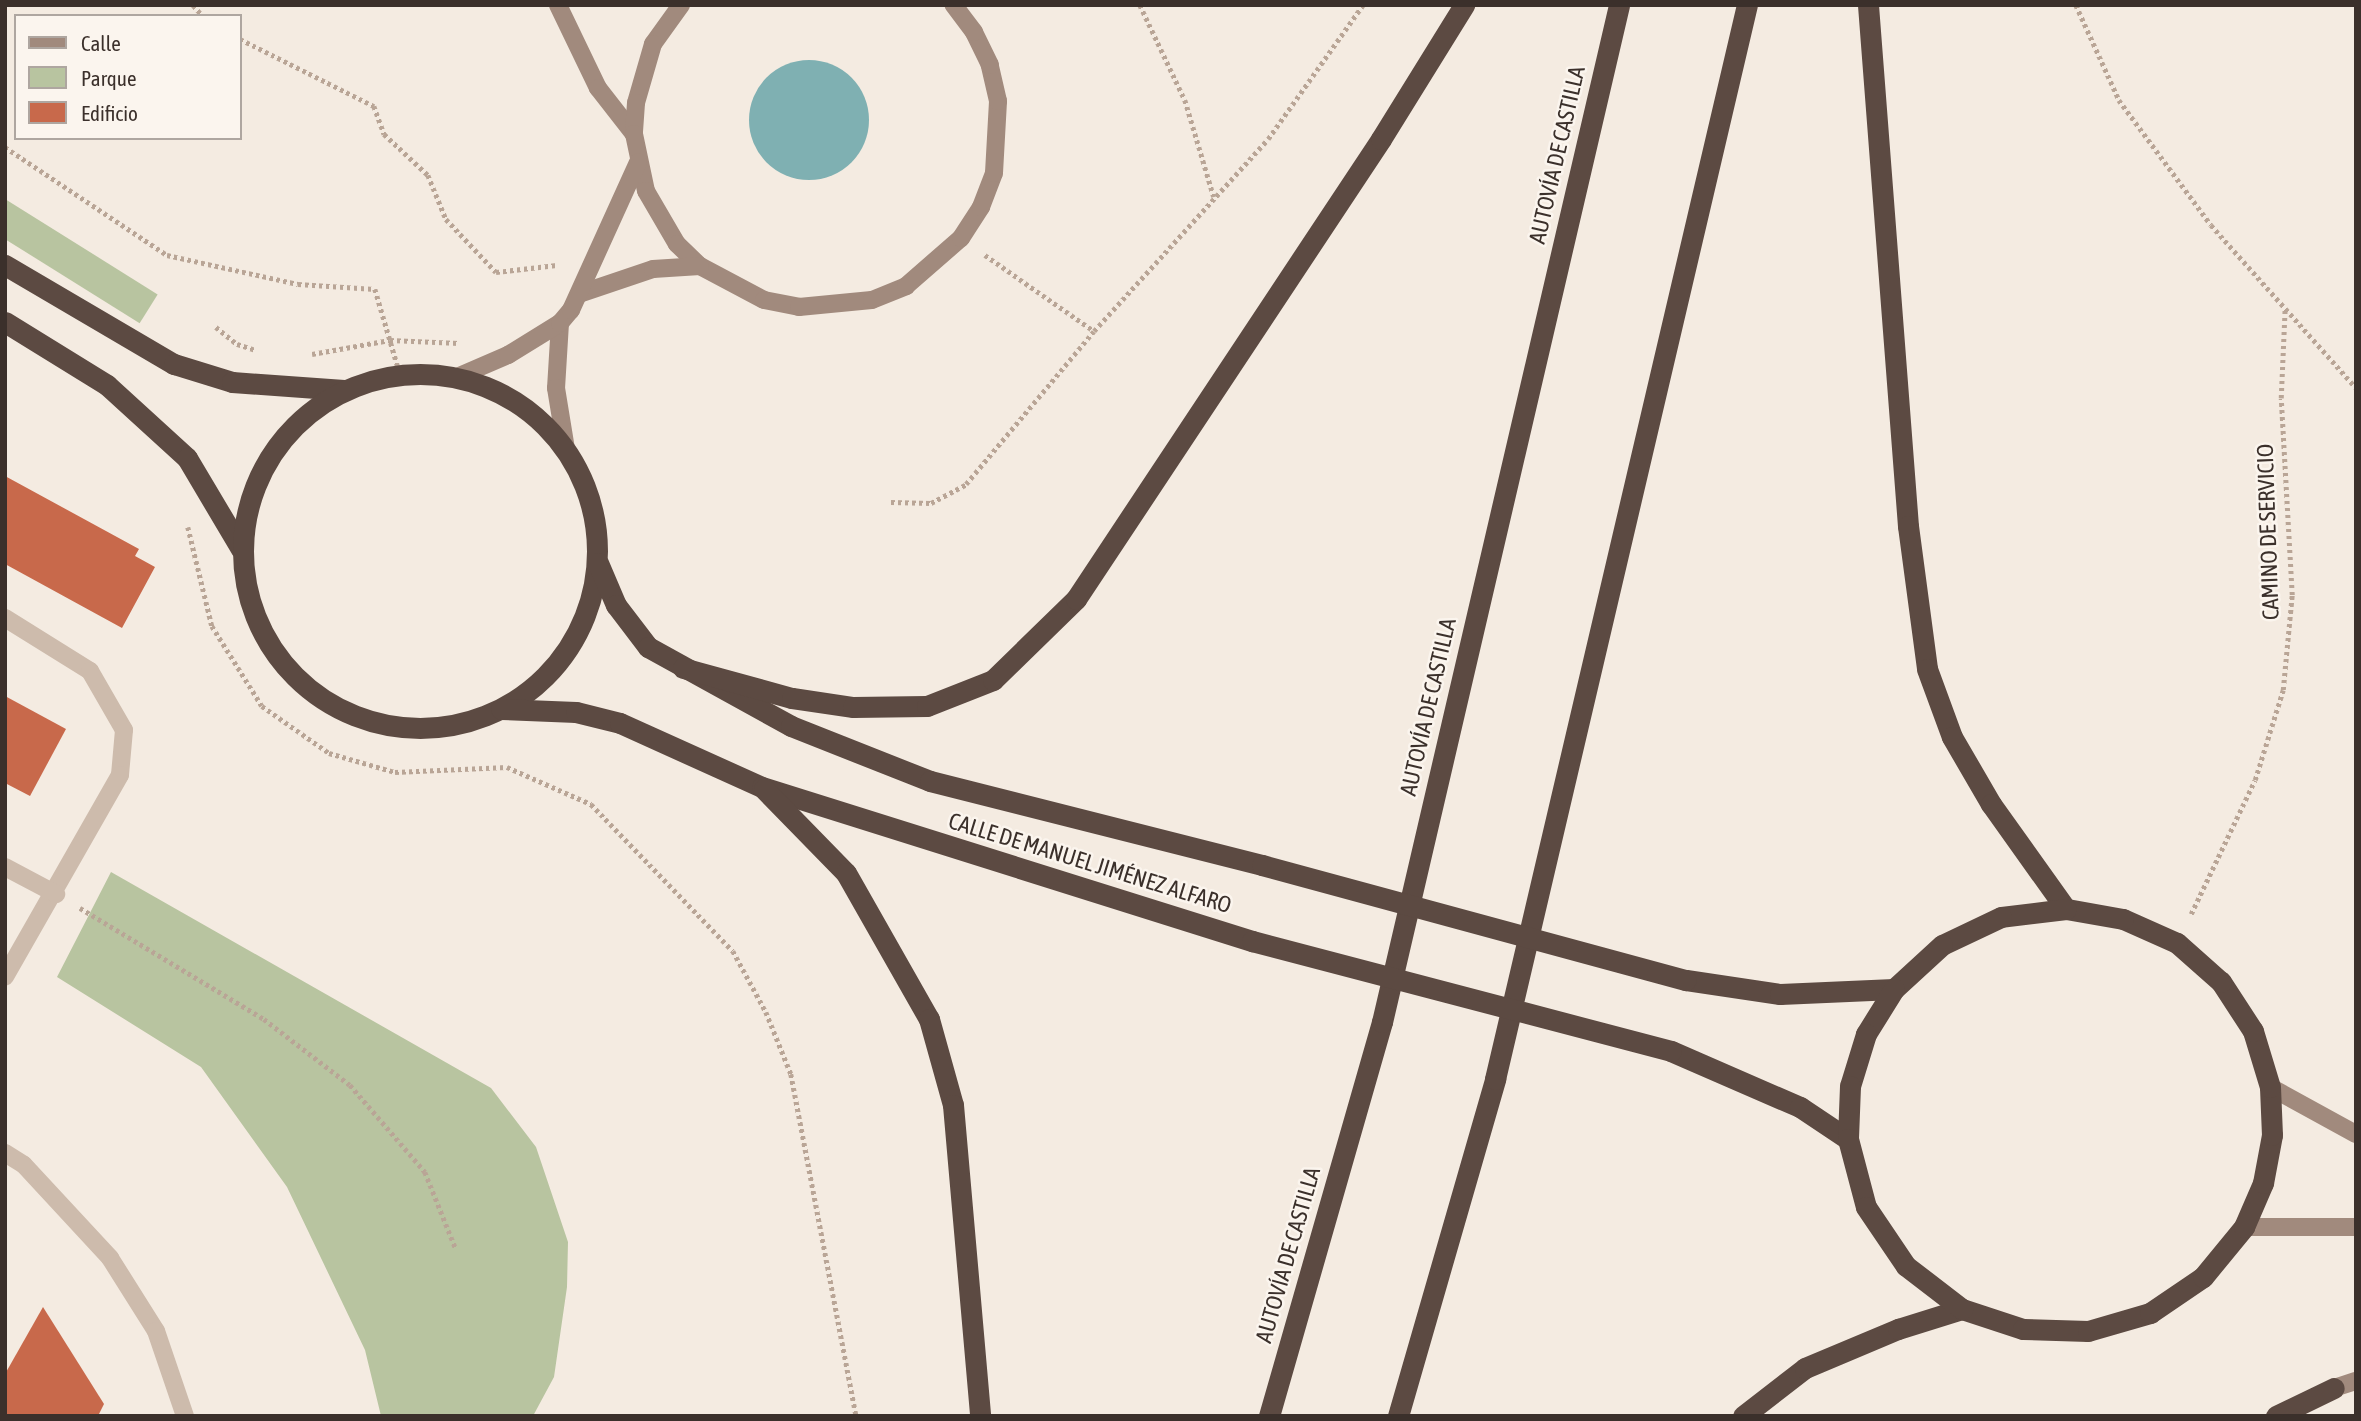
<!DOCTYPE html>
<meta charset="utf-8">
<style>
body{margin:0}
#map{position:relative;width:2361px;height:1421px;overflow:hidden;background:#f4ebe1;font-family:"Asap Condensed",sans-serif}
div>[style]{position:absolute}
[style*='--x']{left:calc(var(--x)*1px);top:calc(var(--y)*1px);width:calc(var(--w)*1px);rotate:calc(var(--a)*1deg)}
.green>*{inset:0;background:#b8c4a0;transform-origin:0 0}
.water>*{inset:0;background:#7fb0b2}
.round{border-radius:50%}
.building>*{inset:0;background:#c8694b}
.path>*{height:4.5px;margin-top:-2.25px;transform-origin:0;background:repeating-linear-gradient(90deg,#b9a596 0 3.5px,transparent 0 7px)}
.street>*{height:18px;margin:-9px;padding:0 9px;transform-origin:9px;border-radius:9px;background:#cdbbac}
.secondary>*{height:18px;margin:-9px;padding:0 9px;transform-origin:9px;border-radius:9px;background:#a18a7d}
.highway>*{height:21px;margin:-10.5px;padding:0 10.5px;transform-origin:10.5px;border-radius:10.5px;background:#5c4a42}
.highway>.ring{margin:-10.5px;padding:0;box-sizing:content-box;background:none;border:21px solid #5c4a42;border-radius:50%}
.highway-bridge>*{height:21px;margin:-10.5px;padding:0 10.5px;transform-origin:10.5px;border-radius:10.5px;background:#5c4a42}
span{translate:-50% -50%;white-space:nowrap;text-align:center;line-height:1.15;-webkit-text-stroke:5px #fbf5ee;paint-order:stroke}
.street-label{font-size:23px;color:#3b302b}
.frame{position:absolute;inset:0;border:7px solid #3b302b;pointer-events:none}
.legend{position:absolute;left:14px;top:14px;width:228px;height:126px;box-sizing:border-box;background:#fbf5ee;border:2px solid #aea6a0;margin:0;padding:9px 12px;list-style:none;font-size:21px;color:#3b302b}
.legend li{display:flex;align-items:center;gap:14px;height:35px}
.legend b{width:35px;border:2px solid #aea6a0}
</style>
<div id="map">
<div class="green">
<div style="left:5px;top:199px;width:180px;height:34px;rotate:32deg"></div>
<div style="clip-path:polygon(111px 872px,491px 1088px,536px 1147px,568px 1242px,567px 1287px,554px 1377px,533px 1416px,381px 1416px,365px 1350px,287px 1187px,201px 1067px,57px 977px)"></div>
</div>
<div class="water">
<div class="round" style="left:749px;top:60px;width:120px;height:120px"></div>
</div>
<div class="building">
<div style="clip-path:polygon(5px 476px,139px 549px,135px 556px,155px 567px,122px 628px,5px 564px)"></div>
<div style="clip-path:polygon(5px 696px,66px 729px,30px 796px,5px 783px)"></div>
<div style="clip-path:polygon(43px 1307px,104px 1404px,98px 1416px,5px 1416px,5px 1374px)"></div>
</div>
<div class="path">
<div style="--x:193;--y:5;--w:15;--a:48"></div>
<div style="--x:1140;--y:5;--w:105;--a:64.7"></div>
<div style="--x:1185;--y:100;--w:101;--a:73.4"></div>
<div style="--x:2076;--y:5;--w:104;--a:65.6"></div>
<div style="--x:2119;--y:100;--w:155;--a:53.6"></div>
<div style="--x:2211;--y:225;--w:218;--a:48.3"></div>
<div style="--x:240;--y:39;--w:150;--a:26.6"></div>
<div style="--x:374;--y:106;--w:30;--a:70"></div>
<div style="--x:384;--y:134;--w:60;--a:43"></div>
<div style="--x:428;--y:175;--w:48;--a:67.8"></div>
<div style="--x:446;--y:219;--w:73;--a:46.7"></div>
<div style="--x:496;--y:272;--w:61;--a:-6.5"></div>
<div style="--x:5;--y:147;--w:195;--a:33.7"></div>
<div style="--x:167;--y:255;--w:134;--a:12.5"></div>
<div style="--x:298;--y:284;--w:77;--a:3.7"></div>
<div style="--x:375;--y:289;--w:89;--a:73.6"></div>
<div style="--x:985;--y:255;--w:133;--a:34.9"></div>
<div style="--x:216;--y:327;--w:27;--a:39"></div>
<div style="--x:237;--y:344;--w:20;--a:18"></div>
<div style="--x:312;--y:354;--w:79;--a:-10.2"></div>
<div style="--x:390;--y:340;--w:69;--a:2.5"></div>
<div style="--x:891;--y:502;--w:40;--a:1.4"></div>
<div style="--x:931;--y:503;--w:40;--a:-28"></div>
<div style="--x:966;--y:484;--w:199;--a:-50.1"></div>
<div style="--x:1094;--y:331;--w:259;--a:-47.8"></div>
<div style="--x:1268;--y:139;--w:164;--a:-54.7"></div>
<div style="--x:188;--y:527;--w:102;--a:76.4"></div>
<div style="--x:212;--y:626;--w:94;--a:58"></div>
<div style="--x:262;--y:706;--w:82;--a:35"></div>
<div style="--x:329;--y:753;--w:69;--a:16.1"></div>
<div style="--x:395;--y:772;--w:112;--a:-2.6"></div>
<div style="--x:507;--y:767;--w:92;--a:23.8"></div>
<div style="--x:591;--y:804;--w:204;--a:46"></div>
<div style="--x:733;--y:951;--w:69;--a:61.6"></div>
<div style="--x:766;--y:1012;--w:67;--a:68"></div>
<div style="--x:791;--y:1074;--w:348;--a:79.2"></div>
<div style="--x:80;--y:908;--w:215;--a:31.1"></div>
<div style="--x:264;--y:1019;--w:108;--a:37.5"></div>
<div style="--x:350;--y:1085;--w:115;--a:49.2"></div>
<div style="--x:425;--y:1172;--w:83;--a:68.1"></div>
<div style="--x:2191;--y:914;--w:148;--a:-64.5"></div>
<div style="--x:2255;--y:780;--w:94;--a:-72.7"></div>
<div style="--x:2283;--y:690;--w:95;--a:-84.6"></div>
<div style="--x:2292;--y:595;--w:197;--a:-93.2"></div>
<div style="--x:2281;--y:398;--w:90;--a:-87.5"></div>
</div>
<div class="street">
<div style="--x:5;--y:618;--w:100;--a:31.9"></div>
<div style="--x:90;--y:671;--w:68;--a:60"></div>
<div style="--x:124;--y:730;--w:45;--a:95.1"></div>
<div style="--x:120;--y:775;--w:232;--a:119.7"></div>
<div style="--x:5;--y:867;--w:58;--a:27.9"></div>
<div style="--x:5;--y:1153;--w:22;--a:32"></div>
<div style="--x:24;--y:1165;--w:127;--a:47.2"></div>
<div style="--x:110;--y:1258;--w:86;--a:57.8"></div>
<div style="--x:156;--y:1331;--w:90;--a:71.2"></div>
</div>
<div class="secondary">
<div style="--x:558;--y:5;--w:92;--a:64.3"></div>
<div style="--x:598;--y:88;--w:58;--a:52"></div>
<div style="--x:681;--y:5;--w:48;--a:125.7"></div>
<div style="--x:653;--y:44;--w:61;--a:106.1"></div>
<div style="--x:636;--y:103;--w:31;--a:94"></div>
<div style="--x:634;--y:134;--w:58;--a:78.1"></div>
<div style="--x:646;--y:191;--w:61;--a:59.7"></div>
<div style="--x:677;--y:244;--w:32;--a:44"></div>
<div style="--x:700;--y:266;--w:72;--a:28"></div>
<div style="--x:764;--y:300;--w:36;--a:11"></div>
<div style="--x:799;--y:307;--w:73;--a:-5.5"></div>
<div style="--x:872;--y:300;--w:37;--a:-22"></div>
<div style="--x:906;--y:286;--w:73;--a:-41.1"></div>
<div style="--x:961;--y:238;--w:37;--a:-57"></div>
<div style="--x:981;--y:207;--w:36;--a:-69"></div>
<div style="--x:994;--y:173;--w:72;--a:-86.8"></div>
<div style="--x:998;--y:101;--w:37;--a:-103"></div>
<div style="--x:990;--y:65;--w:37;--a:-116"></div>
<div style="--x:974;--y:32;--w:34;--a:-127"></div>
<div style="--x:582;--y:293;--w:75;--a:-18.7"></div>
<div style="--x:653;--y:269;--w:47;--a:-3.7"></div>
<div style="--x:560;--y:323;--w:65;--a:93.5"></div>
<div style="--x:556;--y:388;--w:62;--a:80.7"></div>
<div style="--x:457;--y:377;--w:56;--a:-23.3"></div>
<div style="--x:508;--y:355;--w:61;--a:-31.6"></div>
<div style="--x:560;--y:323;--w:17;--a:-50"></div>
<div style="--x:571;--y:310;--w:162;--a:-65.6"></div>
<div style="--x:2270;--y:1087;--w:98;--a:28.7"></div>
<div style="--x:2244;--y:1227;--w:112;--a:0"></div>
<div style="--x:2334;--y:1388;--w:23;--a:-18"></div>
</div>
<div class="highway">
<div style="--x:1868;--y:5;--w:523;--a:85.61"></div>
<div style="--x:1908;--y:526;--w:144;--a:82.4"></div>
<div style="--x:1927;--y:669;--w:72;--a:69.8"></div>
<div style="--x:1952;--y:737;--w:78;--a:59.8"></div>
<div style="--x:1991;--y:804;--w:129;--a:54.5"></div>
<div style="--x:5;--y:265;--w:196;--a:30.4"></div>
<div style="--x:174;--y:364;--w:61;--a:17.2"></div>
<div style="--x:232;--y:382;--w:112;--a:4.1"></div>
<div style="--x:5;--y:322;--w:120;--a:31.7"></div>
<div style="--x:107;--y:385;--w:108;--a:42.4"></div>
<div style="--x:187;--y:458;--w:106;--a:59.3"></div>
<div class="ring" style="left:243px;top:374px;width:333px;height:333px"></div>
<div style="--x:598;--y:563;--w:46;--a:66.8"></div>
<div style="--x:616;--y:605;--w:53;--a:52.7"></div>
<div style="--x:648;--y:647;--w:163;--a:28.9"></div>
<div style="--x:791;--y:726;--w:149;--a:21.6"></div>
<div style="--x:930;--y:781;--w:342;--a:14.2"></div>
<div style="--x:683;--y:668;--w:113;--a:15.4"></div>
<div style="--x:792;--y:698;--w:62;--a:8.4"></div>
<div style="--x:853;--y:707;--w:74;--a:-0.8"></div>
<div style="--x:927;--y:706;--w:71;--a:-21.5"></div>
<div style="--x:993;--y:680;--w:116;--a:-44.3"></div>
<div style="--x:1076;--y:599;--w:552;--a:-56.45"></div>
<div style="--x:1381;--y:139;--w:158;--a:-58.2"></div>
<div style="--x:501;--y:709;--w:75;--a:2.3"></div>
<div style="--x:576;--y:712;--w:45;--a:14"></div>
<div style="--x:620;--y:723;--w:156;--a:24.3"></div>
<div style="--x:762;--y:787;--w:514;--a:17.45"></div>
<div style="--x:764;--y:789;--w:117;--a:45.7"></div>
<div style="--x:846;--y:873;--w:168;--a:60.4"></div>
<div style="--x:929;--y:1019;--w:89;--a:74.4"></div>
<div style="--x:953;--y:1105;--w:312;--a:85"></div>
<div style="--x:1686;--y:980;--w:95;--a:8.5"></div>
<div style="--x:1780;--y:994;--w:114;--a:-2.5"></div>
<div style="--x:1671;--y:1051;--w:141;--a:23.5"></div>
<div style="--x:1800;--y:1107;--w:58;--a:33.7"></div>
<div style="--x:1269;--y:1416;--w:410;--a:-74"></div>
<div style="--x:1382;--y:1022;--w:1044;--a:-76.88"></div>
<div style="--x:1398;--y:1416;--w:351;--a:-73.9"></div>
<div style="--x:1495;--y:1079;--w:1103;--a:-76.8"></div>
<div style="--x:1743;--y:1416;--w:78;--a:-37.7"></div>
<div style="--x:1805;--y:1368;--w:101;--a:-22.8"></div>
<div style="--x:1898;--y:1329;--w:67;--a:-17.4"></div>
<div style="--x:1962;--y:1309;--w:64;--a:18.2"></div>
<div style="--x:2023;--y:1329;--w:65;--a:1.8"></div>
<div style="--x:2088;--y:1331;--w:65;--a:-16.2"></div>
<div style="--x:2150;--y:1313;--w:64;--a:-34.2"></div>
<div style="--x:2203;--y:1277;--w:65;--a:-50.6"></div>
<div style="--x:2244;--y:1227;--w:48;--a:-66.6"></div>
<div style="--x:2263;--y:1183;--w:49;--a:-79.4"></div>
<div style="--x:2272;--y:1135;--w:48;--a:-92.4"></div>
<div style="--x:2270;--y:1087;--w:59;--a:-106.9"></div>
<div style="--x:2253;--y:1031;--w:59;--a:-123.1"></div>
<div style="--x:2221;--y:982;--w:59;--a:-138.4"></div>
<div style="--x:2177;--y:943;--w:59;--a:-156"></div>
<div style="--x:2123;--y:919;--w:58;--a:-170"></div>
<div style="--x:2066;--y:909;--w:65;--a:173"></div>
<div style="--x:2001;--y:917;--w:65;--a:154.6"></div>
<div style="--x:1942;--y:945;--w:65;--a:137.5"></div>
<div style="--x:1894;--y:989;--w:53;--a:121.9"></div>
<div style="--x:1866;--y:1034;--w:54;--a:107.1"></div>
<div style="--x:1850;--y:1086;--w:53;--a:92.2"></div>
<div style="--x:1848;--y:1139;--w:70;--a:75.2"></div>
<div style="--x:1866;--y:1207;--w:71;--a:55.9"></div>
<div style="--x:1906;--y:1266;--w:71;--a:37.5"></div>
<div style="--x:2276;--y:1416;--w:64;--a:-25.8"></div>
</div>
<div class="highway-bridge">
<div style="--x:1262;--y:865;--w:439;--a:15.2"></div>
<div style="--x:1252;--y:941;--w:433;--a:14.7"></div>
</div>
<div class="street-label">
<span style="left:1557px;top:155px;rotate:-77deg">AUTOVÍA DE CASTILLA</span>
<span style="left:2268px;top:532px;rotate:-92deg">CAMINO DE SERVICIO</span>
<span style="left:1428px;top:707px;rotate:-77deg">AUTOVÍA DE CASTILLA</span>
<span style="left:1090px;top:863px;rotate:17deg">CALLE DE MANUEL JIMÉNEZ ALFARO</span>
<span style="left:1288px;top:1255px;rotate:-74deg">AUTOVÍA DE CASTILLA</span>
</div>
<div class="frame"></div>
<ul class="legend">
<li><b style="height:9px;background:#a18a7d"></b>Calle</li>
<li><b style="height:19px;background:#b8c4a0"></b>Parque</li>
<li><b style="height:19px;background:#c8694b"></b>Edificio</li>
</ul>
</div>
